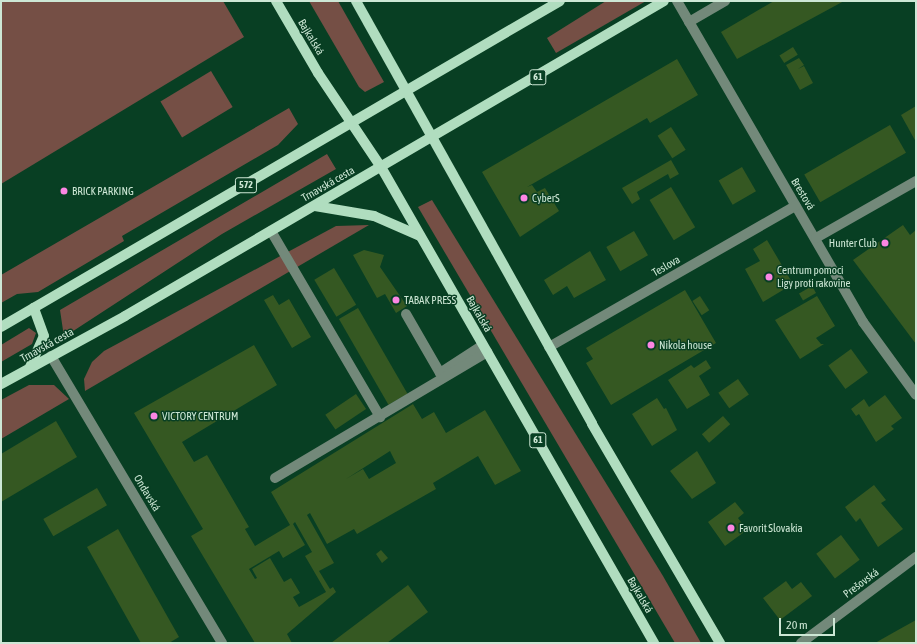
<!DOCTYPE html>
<meta charset="utf-8">
<style>
body{margin:0}
#map{position:relative;width:917px;height:644px;overflow:hidden;background:#083f23;font-family:"Asap Condensed",sans-serif}
div>[style]{position:absolute}
[style*='--x']{left:calc(var(--x)*1px);top:calc(var(--y)*1px);width:calc(var(--w)*1px);rotate:calc(var(--a)*1deg)}
.green>*{inset:0;background:#754f45;transform-origin:0 0}
.building>*{inset:0;background:#355822;transform-origin:0 0}
.minor>*{height:10px;margin:-5px;padding:0 5px;transform-origin:5px;border-radius:5px;background:#73897a}
.major>*{height:10px;margin:-5px;padding:0 5px;transform-origin:5px;border-radius:5px;background:#b0ddbf}
.dots>*{width:11px;height:11px;translate:-50% -50%;box-sizing:border-box;border:2px solid #083f23;border-radius:50%}
span{translate:-50% -50%;white-space:nowrap;text-align:center;line-height:1.15;-webkit-text-stroke:3px #083f23;paint-order:stroke}
.shield-label span{padding:1px 3px;background:#083f23;border:1px solid;border-radius:3px;-webkit-text-stroke-width:0}
.shield-label{font-size:10px;color:#cde7d5;font-weight:700}
.street-label{font-size:11px;color:#cde7d5}
.poi-label{font-size:11px;color:#cde7d5}
.left{translate:0 -50%;text-align:left}
.right{translate:-100% -50%;text-align:right}
.frame{position:absolute;inset:0;border:2px solid #cde7d5;pointer-events:none}
.scale{position:absolute;left:779px;top:618px;width:56px;height:18px;box-sizing:border-box;border:2px solid #cde7d5;border-top:0;padding-left:5px;font-size:12px;line-height:14px;white-space:nowrap;color:#cde7d5;-webkit-text-stroke:3px #083f23;paint-order:stroke}
</style>
<div id="map">
<div class="green">
<div style="clip-path:polygon(1px 1px,223px 1px,244px 37px,1px 184px)"></div>
<div style="clip-path:polygon(309px 1px,338px 1px,384px 82px,365px 92px,359px 87px)"></div>
<div style="clip-path:polygon(606px 1px,646px 1px,556px 53px,547px 38px)"></div>
<div style="left:211px;top:71px;width:42px;height:59px;rotate:59deg"></div>
<div style="clip-path:polygon(289px 108px,298px 124px,278px 145px,122px 236px,124px 241px,38px 292px,17px 294px,1px 303px,1px 275px)"></div>
<div style="clip-path:polygon(327px 154px,336px 169px,222px 234px,64px 337px,60px 310px)"></div>
<div style="clip-path:polygon(432px 200px,663px 576px,701px 643px,675px 643px,418px 207px)"></div>
<div style="clip-path:polygon(369px 225px,85px 391px,84px 379px,92px 362px,104px 351px,336px 226px)"></div>
<div style="clip-path:polygon(29px 328px,36px 333px,32px 344px,1px 362px,1px 345px)"></div>
<div style="clip-path:polygon(29px 385px,54px 385px,69px 399px,1px 439px,1px 400px)"></div>
</div>
<div class="building">
<div style="clip-path:polygon(774px 1px,844px 1px,737px 59px,721px 32px)"></div>
<div style="left:793px;top:47px;width:9px;height:16px;rotate:58deg"></div>
<div style="clip-path:polygon(799px 58px,804px 65px,798px 69px,804px 66px,813px 83px,800px 90px,786px 65px)"></div>
<div style="clip-path:polygon(677px 59px,698px 95px,650px 123px,647px 118px,527px 187px,532px 185px,537px 192px,545px 188px,559px 211px,520px 237px,482px 172px)"></div>
<div style="clip-path:polygon(916px 106px,916px 142px,901px 115px)"></div>
<div style="left:890px;top:125px;width:32px;height:99px;rotate:60deg"></div>
<div style="left:671px;top:127px;width:27px;height:16px;rotate:57deg"></div>
<div style="clip-path:polygon(671px 160px,679px 174px,670px 179px,668px 174px,637px 192px,640px 199px,632px 204px,622px 188px)"></div>
<div style="left:742px;top:167px;width:28px;height:27px;rotate:60deg"></div>
<div style="left:671px;top:187px;width:47px;height:25px;rotate:59deg"></div>
<div style="clip-path:polygon(903px 225px,910px 235px,916px 230px,916px 344px,853px 260px)"></div>
<div style="left:634px;top:231px;width:28px;height:32px;rotate:60deg"></div>
<div style="clip-path:polygon(767px 240px,793px 284px,763px 302px,745px 269px,760px 261px,753px 249px)"></div>
<div style="clip-path:polygon(364px 250px,384px 255px,380px 267px,407px 306px,396px 313px,385px 294px,377px 298px,353px 255px)"></div>
<div style="clip-path:polygon(590px 251px,606px 280px,574px 298px,567px 286px,553px 295px,544px 280px)"></div>
<div style="left:334px;top:268px;width:43px;height:23px;rotate:59deg"></div>
<div style="left:812px;top:286px;width:8px;height:15px;rotate:60deg"></div>
<div style="clip-path:polygon(685px 290px,716px 343px,611px 405px,586px 363px,593px 359px,586px 348px)"></div>
<div style="clip-path:polygon(273px 295px,279px 305px,289px 299px,311px 337px,292px 348px,264px 300px)"></div>
<div style="left:700px;top:296px;width:17px;height:9px;rotate:57deg"></div>
<div style="clip-path:polygon(817px 296px,835px 326px,816px 338px,821px 344px,824px 344px,800px 359px,775px 320px)"></div>
<div style="left:358px;top:308px;width:99px;height:22px;rotate:60deg"></div>
<div style="clip-path:polygon(evenodd,254px 345px,277px 385px,182px 442px,194px 462px,207px 455px,249px 527px,245px 529px,255px 546px,290px 525px,271px 492px,413px 404px,422px 419px,434px 412px,446px 433px,485px 410px,521px 471px,495px 485px,478px 456px,433px 483px,436px 489px,357px 534px,354px 529px,327px 544px,310px 513px,307px 515px,334px 563px,319px 571px,330px 589px,333px 587px,336px 592px,287px 634px,292px 643px,255px 643px,191px 536px,203px 529px,134px 413px,254px 345px,390px 451px,396px 463px,369px 479px,363px 469px,346px 479px,390px 451px,254px 345px,295px 522px,312px 552px,305px 556px,326px 592px,299px 607px,293px 597px,300px 593px,291px 578px,284px 582px,270px 558px,252px 569px,257px 578px,255px 579px,249px 569px,279px 551px,283px 558px,305px 545px,293px 524px,295px 522px)"></div>
<div style="left:851px;top:349px;width:29px;height:28px;rotate:54deg"></div>
<div style="clip-path:polygon(706px 360px,711px 368px,699px 376px,710px 395px,687px 409px,668px 380px,691px 365px,694px 368px)"></div>
<div style="left:738px;top:379px;width:19px;height:24px;rotate:55deg"></div>
<div style="left:356px;top:394px;width:18px;height:37px;rotate:56deg"></div>
<div style="clip-path:polygon(885px 395px,902px 418px,891px 426px,894px 429px,876px 442px,859px 414px,856px 416px,851px 409px,864px 399px,869px 407px)"></div>
<div style="clip-path:polygon(657px 398px,664px 409px,666px 408px,677px 430px,652px 446px,632px 414px)"></div>
<div style="left:723px;top:416px;width:11px;height:28px;rotate:49deg"></div>
<div style="clip-path:polygon(56px 421px,77px 457px,1px 502px,1px 454px)"></div>
<div style="clip-path:polygon(697px 451px,716px 483px,692px 499px,670px 471px)"></div>
<div style="clip-path:polygon(874px 485px,886px 500px,881px 503px,903px 529px,878px 547px,860px 518px,856px 522px,845px 507px)"></div>
<div style="left:97px;top:488px;width:20px;height:62px;rotate:60deg"></div>
<div style="clip-path:polygon(735px 502px,744px 513px,738px 518px,747px 530px,725px 546px,708px 522px)"></div>
<div style="clip-path:polygon(118px 529px,179px 637px,169px 643px,141px 643px,87px 547px)"></div>
<div style="left:841px;top:535px;width:31px;height:31px;rotate:53deg"></div>
<div style="clip-path:polygon(381px 550px,388px 558px,382px 563px,376px 554px)"></div>
<div style="clip-path:polygon(786px 581px,792px 589px,801px 582px,812px 596px,780px 620px,763px 598px)"></div>
<div style="clip-path:polygon(408px 585px,428px 612px,387px 643px,331px 643px)"></div>
<div style="clip-path:polygon(916px 620px,916px 643px,875px 643px,898px 630px)"></div>
</div>
<div class="minor">
<div style="--x:677;--y:1;--w:371;--a:59.9"></div>
<div style="--x:863;--y:322;--w:90;--a:54"></div>
<div style="--x:689;--y:22;--w:42;--a:-30.3"></div>
<div style="--x:271;--y:231;--w:216;--a:59.6"></div>
<div style="--x:816;--y:238;--w:115;--a:-29.7"></div>
<div style="--x:406;--y:314;--w:68;--a:60"></div>
<div style="--x:440;--y:373;--w:51;--a:-33.1"></div>
<div style="--x:549;--y:347;--w:284;--a:-29.8"></div>
<div style="--x:51;--y:356;--w:334;--a:59.2"></div>
<div style="--x:275;--y:478;--w:247;--a:-30.7"></div>
<div style="--x:801;--y:643;--w:144;--a:-36.8"></div>
</div>
<div class="major">
<div style="--x:276;--y:1;--w:83;--a:59.7"></div>
<div style="--x:318;--y:73;--w:113;--a:56.2"></div>
<div style="--x:381;--y:167;--w:549;--a:60.16"></div>
<div style="--x:356;--y:1;--w:484;--a:60.8"></div>
<div style="--x:592;--y:424;--w:254;--a:59.7"></div>
<div style="--x:315;--y:206;--w:60;--a:9.6"></div>
<div style="--x:374;--y:216;--w:50;--a:23.5"></div>
<div style="--x:1;--y:327;--w:647;--a:-30.25"></div>
<div style="--x:30;--y:367;--w:34;--a:-66"></div>
<div style="--x:44;--y:336;--w:30;--a:-110"></div>
<div style="--x:1;--y:384;--w:141;--a:-28.7"></div>
<div style="--x:125;--y:316;--w:624;--a:-30.3"></div>
</div>
<div class="dots">
<div style="left:64px;top:191px;background:#fc86e3"></div>
<div style="left:524px;top:198px;background:#fc86e3"></div>
<div style="left:885px;top:243px;background:#fc86e3"></div>
<div style="left:769px;top:277px;background:#fc86e3"></div>
<div style="left:396px;top:300px;background:#fc86e3"></div>
<div style="left:651px;top:345px;background:#fc86e3"></div>
<div style="left:154px;top:416px;background:#fc86e3"></div>
<div style="left:731px;top:528px;background:#fc86e3"></div>
</div>
<div class="shield-label">
<span style="left:538px;top:77px">61</span>
<span style="left:246px;top:185px">572</span>
<span style="left:538px;top:440px">61</span>
</div>
<div class="street-label">
<span style="left:311px;top:37px;rotate:59deg">Bajkalská</span>
<span style="left:328px;top:184px;rotate:-30deg">Trnavská cesta</span>
<span style="left:803px;top:194px;rotate:59deg">Brestová</span>
<span style="left:666px;top:266px;rotate:-30deg">Teslova</span>
<span style="left:479px;top:314px;rotate:60deg">Bajkalská</span>
<span style="left:47px;top:345px;rotate:-29deg">Trnavská cesta</span>
<span style="left:147px;top:493px;rotate:59deg">Ondavská</span>
<span style="left:861px;top:583px;rotate:-37deg">Prešovská</span>
<span style="left:640px;top:595px;rotate:60deg">Bajkalská</span>
</div>
<div class="poi-label">
<span class="left" style="left:72px;top:191px">BRICK PARKING</span>
<span class="left" style="left:532px;top:198px">CyberS</span>
<span class="right" style="left:877px;top:243px">Hunter Club</span>
<span class="left" style="left:777px;top:277px">Centrum pomoci<br>Ligy proti rakovine</span>
<span class="left" style="left:404px;top:300px">TABAK PRESS</span>
<span class="left" style="left:659px;top:345px">Nikola house</span>
<span class="left" style="left:162px;top:416px">VICTORY CENTRUM</span>
<span class="left" style="left:739px;top:528px">Favorit Slovakia</span>
</div>
<div class="frame"></div>
<div class="scale">20 m</div>
</div>
